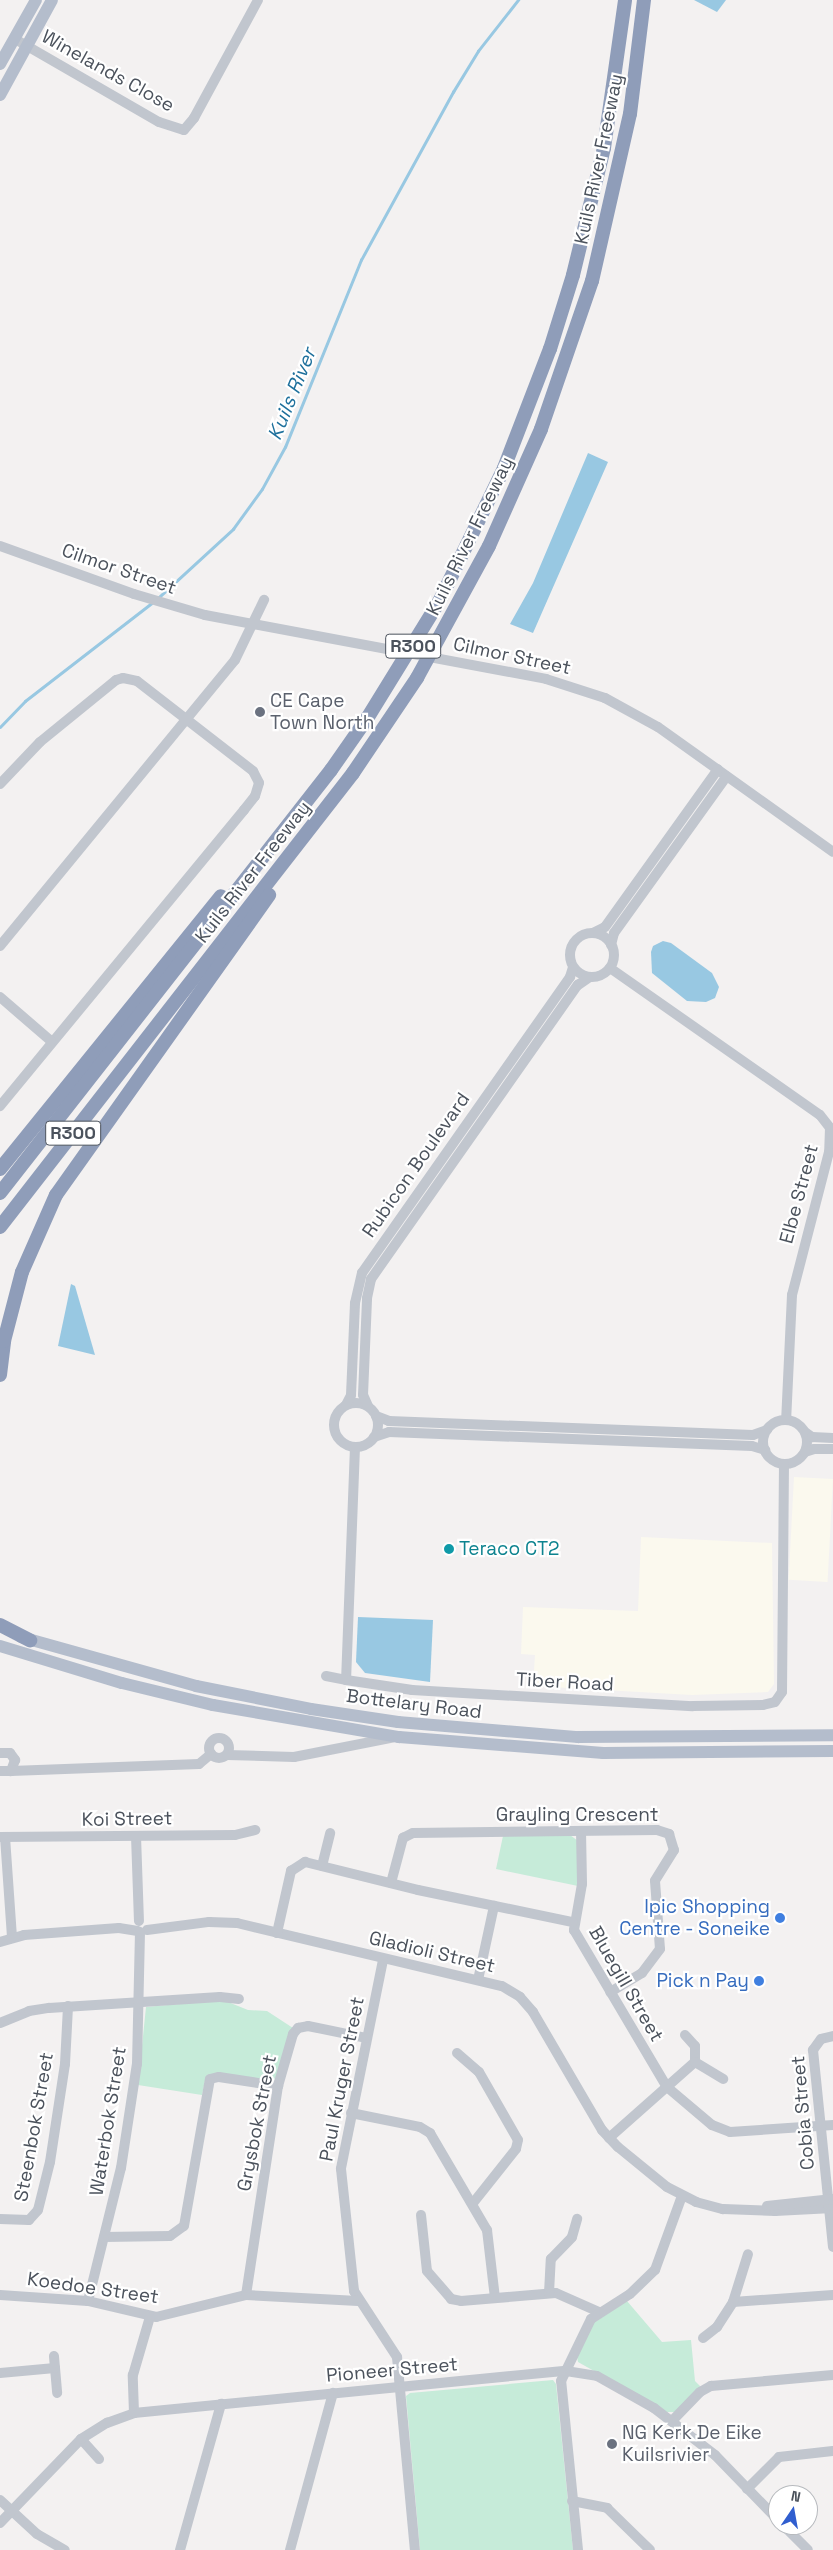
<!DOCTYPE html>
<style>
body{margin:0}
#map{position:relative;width:833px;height:2550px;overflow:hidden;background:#f3f1f1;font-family:"Space Grotesk",sans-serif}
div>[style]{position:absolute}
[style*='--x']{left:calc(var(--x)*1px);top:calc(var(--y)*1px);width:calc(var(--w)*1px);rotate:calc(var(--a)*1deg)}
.commercial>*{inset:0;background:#fbf9ee;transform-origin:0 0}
.green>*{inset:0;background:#c6ebd9}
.water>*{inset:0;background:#98c8e2}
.stream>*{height:2.5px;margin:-1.25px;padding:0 1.25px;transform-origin:1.25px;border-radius:1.25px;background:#98c8e2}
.minor>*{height:10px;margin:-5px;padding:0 5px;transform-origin:5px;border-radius:5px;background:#c1c6ce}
.minor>.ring{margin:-5px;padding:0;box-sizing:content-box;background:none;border:10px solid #c1c6ce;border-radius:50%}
.major>*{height:12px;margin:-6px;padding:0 6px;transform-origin:6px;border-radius:6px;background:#b4bdcc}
.highway>*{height:14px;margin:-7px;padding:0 7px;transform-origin:7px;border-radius:7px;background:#8f9db9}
.dots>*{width:14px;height:14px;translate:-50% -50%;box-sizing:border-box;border:2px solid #fff;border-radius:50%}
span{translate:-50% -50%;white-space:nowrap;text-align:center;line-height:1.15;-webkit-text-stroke:4.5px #fff;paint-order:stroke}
.shield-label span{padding:1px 4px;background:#fff;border:1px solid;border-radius:4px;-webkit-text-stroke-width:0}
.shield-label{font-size:18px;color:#4b525c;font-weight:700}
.street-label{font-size:19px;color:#4b525c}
.worship-label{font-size:19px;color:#5b616d}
.left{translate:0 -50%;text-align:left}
.culture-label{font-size:19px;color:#0d838f}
.shop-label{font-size:19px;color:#366cbe}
.right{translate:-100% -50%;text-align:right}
.water-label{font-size:20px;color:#1e709c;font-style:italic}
.north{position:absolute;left:768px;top:2485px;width:50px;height:50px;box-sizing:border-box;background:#fff;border:1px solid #b7babe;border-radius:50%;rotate:12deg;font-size:14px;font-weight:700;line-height:20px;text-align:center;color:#4b525c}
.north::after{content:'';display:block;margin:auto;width:18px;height:22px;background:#305ecf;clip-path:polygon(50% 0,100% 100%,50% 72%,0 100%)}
</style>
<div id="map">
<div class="commercial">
<div style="left:794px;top:1477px;width:39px;height:103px;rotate:3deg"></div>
<div style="clip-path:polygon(641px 1537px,772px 1543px,774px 1684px,768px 1692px,692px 1695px,533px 1686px,535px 1655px,521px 1654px,523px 1607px,638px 1611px)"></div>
</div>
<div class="green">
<div style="clip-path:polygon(570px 1835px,578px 1841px,578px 1886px,496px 1869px,503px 1836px)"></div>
<div style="clip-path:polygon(223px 2000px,248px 2010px,267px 2011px,293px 2028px,277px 2077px,272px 2080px,205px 2081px,202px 2095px,138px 2085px,146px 2007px)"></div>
<div style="clip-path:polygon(627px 2301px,662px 2342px,691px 2340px,695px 2381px,701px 2387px,675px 2412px,667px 2412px,578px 2362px,577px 2357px,592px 2324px)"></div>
<div style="clip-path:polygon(553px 2380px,556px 2384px,573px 2550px,420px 2550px,406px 2396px,410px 2393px)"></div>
</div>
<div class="water">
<div style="clip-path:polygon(694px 0,726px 0,717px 12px)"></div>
<div style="clip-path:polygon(588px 453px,608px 462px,533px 633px,510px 624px,533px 583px)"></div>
<div style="clip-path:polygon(663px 941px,671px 943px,712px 973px,719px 987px,715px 998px,706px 1002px,687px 1001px,652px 973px,651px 952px,653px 946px)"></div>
<div style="clip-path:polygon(71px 1284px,75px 1286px,95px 1355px,58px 1346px)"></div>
<div style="clip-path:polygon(358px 1617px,433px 1620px,430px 1682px,365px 1673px,356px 1662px)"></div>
</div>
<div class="stream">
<div style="--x:158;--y:598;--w:102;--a:-42.6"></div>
<div style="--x:233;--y:529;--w:49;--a:-54.1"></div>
<div style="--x:262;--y:489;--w:48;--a:-61.3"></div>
<div style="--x:285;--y:447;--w:202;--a:-67.9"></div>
<div style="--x:361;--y:260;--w:192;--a:-61.3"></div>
<div style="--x:453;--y:92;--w:48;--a:-58.6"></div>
<div style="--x:478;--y:51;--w:65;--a:-51.9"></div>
<div style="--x:0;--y:727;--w:36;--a:-46"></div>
<div style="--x:25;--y:701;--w:160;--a:-37.7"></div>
</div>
<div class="minor">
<div style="--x:15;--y:39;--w:166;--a:30"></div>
<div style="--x:159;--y:122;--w:26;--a:18"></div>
<div style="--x:184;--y:130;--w:16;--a:-50"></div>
<div style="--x:194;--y:118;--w:134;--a:-61.5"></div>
<div style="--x:0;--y:546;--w:142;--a:19.7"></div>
<div style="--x:134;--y:594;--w:74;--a:16.5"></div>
<div style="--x:205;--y:615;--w:347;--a:10.6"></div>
<div style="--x:546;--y:679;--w:62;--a:17.9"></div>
<div style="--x:605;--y:698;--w:60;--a:28.7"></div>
<div style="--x:658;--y:727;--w:215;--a:35.5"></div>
<div style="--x:0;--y:784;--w:58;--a:-46.4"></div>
<div style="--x:40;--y:742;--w:98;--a:-39.2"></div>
<div style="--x:116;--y:680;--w:7;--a:-16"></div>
<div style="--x:123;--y:678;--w:14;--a:12"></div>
<div style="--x:137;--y:681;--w:147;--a:37.8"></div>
<div style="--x:253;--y:771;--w:13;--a:63"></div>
<div style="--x:259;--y:783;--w:14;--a:107"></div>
<div style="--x:255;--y:796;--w:18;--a:128"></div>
<div style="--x:244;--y:810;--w:384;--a:129.5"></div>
<div style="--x:593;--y:933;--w:13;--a:-27"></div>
<div style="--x:605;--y:927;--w:194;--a:-54.4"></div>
<div class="ring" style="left:570px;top:933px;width:34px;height:34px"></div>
<div style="--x:611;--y:945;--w:12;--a:-76"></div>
<div style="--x:614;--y:933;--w:193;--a:-54.3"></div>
<div style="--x:0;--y:946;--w:370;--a:-50.6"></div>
<div style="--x:235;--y:660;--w:67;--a:-64.2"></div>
<div style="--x:610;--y:968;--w:256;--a:35"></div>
<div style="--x:820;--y:1115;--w:16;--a:52"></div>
<div style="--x:830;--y:1128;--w:24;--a:92"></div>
<div style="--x:829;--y:1152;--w:148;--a:104.5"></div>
<div style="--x:792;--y:1295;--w:125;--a:92.7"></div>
<div style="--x:0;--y:997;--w:67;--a:40.8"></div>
<div class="ring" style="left:334px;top:1403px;width:34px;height:34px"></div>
<div style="--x:346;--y:1405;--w:11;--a:-63"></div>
<div style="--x:351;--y:1395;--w:92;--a:-87.5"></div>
<div style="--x:355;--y:1303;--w:31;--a:-77"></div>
<div style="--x:362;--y:1273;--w:362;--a:-54.9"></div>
<div style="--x:570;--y:977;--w:10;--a:-73"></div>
<div style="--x:368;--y:1406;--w:12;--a:-114"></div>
<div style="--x:363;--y:1395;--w:97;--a:-87.6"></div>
<div style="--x:367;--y:1298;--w:19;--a:-78"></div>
<div style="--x:371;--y:1279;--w:360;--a:-54.9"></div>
<div style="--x:578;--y:985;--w:14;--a:-34"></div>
<div style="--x:376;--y:1416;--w:14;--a:21"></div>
<div style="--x:389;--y:1421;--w:364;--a:2.2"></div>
<div style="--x:753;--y:1435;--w:15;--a:-20"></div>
<div class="ring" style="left:763px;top:1420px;width:34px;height:34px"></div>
<div style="--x:805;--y:1432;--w:9;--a:36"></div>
<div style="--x:812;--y:1437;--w:21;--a:3"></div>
<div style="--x:374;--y:1437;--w:16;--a:-18"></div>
<div style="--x:389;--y:1432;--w:363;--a:2.2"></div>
<div style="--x:752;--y:1446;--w:14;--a:17"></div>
<div style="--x:355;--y:1447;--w:233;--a:92.2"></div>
<div style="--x:346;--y:1680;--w:67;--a:8.6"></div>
<div style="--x:412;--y:1690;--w:281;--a:3.3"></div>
<div style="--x:693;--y:1706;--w:70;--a:-0.8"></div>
<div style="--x:763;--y:1705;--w:12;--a:-14"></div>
<div style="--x:775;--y:1702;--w:12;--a:-55"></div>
<div style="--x:782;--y:1692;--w:228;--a:-89.5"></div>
<div style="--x:805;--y:1452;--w:9;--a:-18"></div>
<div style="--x:814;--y:1449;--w:19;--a:0"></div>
<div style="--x:326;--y:1676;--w:20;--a:11"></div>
<div class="ring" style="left:209px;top:1738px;width:10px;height:10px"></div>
<div style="--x:0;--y:1753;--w:10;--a:0"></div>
<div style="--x:10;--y:1753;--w:9;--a:54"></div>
<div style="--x:15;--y:1760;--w:12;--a:110"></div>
<div style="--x:11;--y:1771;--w:11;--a:180"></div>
<div style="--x:227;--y:1755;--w:67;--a:1.7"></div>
<div style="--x:294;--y:1757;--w:99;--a:-11.1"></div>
<div style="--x:11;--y:1771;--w:188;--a:-2.1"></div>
<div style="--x:199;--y:1764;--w:16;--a:-40"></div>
<div style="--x:581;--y:1831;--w:53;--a:88.9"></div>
<div style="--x:582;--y:1884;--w:47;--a:99.9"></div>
<div style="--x:574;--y:1930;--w:182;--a:59.4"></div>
<div style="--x:667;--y:2087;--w:59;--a:40.2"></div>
<div style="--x:712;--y:2125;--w:19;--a:21"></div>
<div style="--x:730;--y:2132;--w:103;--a:-3.9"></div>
<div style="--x:136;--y:1836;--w:85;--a:88"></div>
<div style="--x:0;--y:1837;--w:235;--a:-0.5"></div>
<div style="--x:235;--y:1835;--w:21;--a:-14"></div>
<div style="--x:5;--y:1837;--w:100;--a:86"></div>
<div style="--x:322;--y:1866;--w:34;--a:-76"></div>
<div style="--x:391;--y:1883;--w:47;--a:-75.1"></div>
<div style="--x:403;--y:1838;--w:11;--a:-27"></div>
<div style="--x:413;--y:1833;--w:244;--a:-0.7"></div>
<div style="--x:657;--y:1830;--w:13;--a:18"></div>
<div style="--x:669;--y:1834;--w:17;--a:73"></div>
<div style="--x:674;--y:1850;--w:36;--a:122"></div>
<div style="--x:655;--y:1881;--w:68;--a:85.8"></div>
<div style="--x:660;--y:1949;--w:30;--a:127"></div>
<div style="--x:642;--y:1973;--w:37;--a:149"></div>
<div style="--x:147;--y:1930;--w:63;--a:-7.4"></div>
<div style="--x:209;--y:1922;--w:28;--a:2"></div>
<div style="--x:237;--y:1923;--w:272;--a:13.4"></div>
<div style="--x:502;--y:1986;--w:21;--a:31"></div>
<div style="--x:520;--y:1997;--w:20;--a:49"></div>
<div style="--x:533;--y:2012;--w:137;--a:59.7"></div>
<div style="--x:602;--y:2130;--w:23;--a:47"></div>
<div style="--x:618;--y:2147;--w:63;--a:39.2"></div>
<div style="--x:667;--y:2187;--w:33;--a:27"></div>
<div style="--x:696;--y:2202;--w:28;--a:15"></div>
<div style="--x:723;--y:2209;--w:52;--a:2.2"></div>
<div style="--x:775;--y:2211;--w:58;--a:-3"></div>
<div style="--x:277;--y:1933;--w:64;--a:-77.3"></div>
<div style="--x:291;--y:1871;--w:17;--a:-33"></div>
<div style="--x:305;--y:1862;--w:116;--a:13.9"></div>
<div style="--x:418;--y:1890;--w:158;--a:11.7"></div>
<div style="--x:0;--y:1942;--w:25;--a:-16"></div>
<div style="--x:24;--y:1935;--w:95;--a:-4.2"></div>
<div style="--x:119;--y:1928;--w:19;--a:9"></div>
<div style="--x:383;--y:1960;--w:213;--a:101.4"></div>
<div style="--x:341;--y:2169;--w:123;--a:83.9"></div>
<div style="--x:354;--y:2291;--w:79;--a:56.9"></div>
<div style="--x:397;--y:2357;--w:194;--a:84.7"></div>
<div style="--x:478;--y:1980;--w:76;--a:-77.8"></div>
<div style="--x:0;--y:2023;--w:31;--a:-22"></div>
<div style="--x:29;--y:2011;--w:20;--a:-9"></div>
<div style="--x:49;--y:2008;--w:171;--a:-3.7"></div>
<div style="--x:220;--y:1997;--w:19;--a:6"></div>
<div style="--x:685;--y:2035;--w:15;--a:48"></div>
<div style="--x:695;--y:2046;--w:16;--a:90"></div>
<div style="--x:833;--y:2036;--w:12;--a:166"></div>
<div style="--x:821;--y:2039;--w:14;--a:126"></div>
<div style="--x:813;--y:2050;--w:198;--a:84.2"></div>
<div style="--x:457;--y:2053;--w:29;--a:41"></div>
<div style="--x:479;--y:2072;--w:78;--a:60.2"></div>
<div style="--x:518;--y:2140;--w:9;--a:103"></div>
<div style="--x:516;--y:2149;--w:69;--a:128.5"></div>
<div style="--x:351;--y:2113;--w:70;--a:11.5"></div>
<div style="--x:420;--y:2127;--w:12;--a:31"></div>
<div style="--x:430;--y:2133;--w:113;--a:59.6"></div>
<div style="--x:487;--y:2230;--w:68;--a:83.3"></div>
<div style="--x:609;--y:2138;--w:115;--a:-41.5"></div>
<div style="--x:695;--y:2062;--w:33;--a:31"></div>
<div style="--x:767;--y:2206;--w:66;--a:-6.1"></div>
<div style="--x:421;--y:2215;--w:56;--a:83.9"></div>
<div style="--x:427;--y:2271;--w:37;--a:49"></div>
<div style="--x:451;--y:2299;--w:10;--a:11"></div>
<div style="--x:461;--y:2301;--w:95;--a:-4.8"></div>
<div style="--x:556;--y:2293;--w:47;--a:23.8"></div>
<div style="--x:0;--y:2219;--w:29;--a:2"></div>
<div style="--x:29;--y:2220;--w:13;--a:-48"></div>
<div style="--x:38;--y:2210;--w:49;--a:-76"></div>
<div style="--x:50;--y:2162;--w:99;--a:-81.3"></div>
<div style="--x:65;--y:2064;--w:58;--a:-87"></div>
<div style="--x:104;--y:2237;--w:66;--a:-0.9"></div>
<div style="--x:170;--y:2236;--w:17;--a:-36"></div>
<div style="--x:184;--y:2226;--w:149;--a:-80"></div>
<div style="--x:210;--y:2079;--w:9;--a:-13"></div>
<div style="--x:219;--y:2077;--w:60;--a:8.7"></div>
<div style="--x:549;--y:2293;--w:34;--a:-87"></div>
<div style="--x:551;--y:2259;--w:30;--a:-46"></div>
<div style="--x:572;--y:2237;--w:19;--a:-74"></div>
<div style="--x:0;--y:2295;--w:88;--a:3.9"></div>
<div style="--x:88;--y:2301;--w:70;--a:13.2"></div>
<div style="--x:156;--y:2317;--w:93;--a:-13.7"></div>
<div style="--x:246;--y:2295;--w:112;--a:3.1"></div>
<div style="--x:246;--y:2295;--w:211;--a:-81.3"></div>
<div style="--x:278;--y:2086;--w:54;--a:-73.9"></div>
<div style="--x:293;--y:2034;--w:8;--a:-50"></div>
<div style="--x:298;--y:2028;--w:10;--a:-11"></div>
<div style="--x:308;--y:2026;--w:59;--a:11.7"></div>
<div style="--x:88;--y:2301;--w:137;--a:-76.1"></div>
<div style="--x:121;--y:2168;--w:105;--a:-81.3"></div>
<div style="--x:137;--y:2064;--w:132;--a:-88.7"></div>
<div style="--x:733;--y:2302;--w:100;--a:-4"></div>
<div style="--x:703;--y:2338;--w:18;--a:-38"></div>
<div style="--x:717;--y:2327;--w:30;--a:-57"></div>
<div style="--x:733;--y:2302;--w:50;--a:-72.6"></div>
<div style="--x:55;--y:2368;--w:25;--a:85"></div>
<div style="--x:0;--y:2373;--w:55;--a:-5.2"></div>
<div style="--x:55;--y:2368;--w:12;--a:-95"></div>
<div style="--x:134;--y:2413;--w:38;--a:-92"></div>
<div style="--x:133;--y:2375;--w:60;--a:-73.7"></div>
<div style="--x:672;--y:2421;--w:40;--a:-46"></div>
<div style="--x:700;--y:2392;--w:13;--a:-29"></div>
<div style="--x:711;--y:2386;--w:122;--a:-5.2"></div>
<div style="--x:81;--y:2439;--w:27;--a:48"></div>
<div style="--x:747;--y:2489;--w:45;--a:-45"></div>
<div style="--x:779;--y:2457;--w:54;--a:-6.3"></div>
<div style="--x:0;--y:2500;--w:50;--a:42.6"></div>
<div style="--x:37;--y:2534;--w:32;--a:30"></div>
<div style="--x:572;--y:2501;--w:36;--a:11"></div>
<div style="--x:607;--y:2508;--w:60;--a:44.3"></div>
<div style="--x:0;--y:2523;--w:117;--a:-46"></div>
<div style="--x:81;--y:2439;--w:31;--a:-32"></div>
<div style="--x:107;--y:2423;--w:29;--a:-20"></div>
<div style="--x:134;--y:2413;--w:434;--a:-5.6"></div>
<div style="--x:566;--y:2371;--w:31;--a:9"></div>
<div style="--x:597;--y:2376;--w:65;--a:29.3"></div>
<div style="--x:654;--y:2408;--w:77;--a:37.6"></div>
<div style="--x:715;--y:2455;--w:91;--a:45.9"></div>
<div style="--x:783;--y:2525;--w:35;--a:45"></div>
<div style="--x:180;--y:2550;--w:152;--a:-74.3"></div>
<div style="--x:290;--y:2550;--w:163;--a:-74.7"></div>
<div style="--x:578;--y:2550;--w:170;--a:-95.7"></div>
<div style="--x:561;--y:2381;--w:69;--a:-64.2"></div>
<div style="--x:591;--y:2319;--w:46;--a:-32.7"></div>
<div style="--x:630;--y:2294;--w:35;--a:-44"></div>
<div style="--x:655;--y:2270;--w:79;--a:-70"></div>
</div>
<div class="major">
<div style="--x:0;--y:64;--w:73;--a:-60.6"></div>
<div style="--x:0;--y:95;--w:108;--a:-61.3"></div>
<div style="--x:21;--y:1637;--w:182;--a:15.6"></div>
<div style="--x:196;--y:1686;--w:117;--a:11.3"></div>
<div style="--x:311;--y:1709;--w:88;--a:8.5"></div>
<div style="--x:398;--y:1722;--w:181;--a:4.8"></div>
<div style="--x:578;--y:1737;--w:255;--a:-0.4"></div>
<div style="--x:0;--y:1646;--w:127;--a:16.9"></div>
<div style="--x:122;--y:1683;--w:94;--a:13.6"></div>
<div style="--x:213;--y:1705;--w:189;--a:9.8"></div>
<div style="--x:399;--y:1737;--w:205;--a:4.5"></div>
<div style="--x:603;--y:1753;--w:230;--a:-0.5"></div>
</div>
<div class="highway">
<div style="--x:0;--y:1169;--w:351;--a:-51"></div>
<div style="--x:0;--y:1193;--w:537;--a:-51.96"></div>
<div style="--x:331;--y:770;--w:65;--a:-55.1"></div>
<div style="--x:368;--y:717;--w:137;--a:-58.4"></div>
<div style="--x:440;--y:600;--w:147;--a:-64.1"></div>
<div style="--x:504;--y:468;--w:128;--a:-68.9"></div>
<div style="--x:550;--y:349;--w:77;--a:-72.7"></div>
<div style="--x:573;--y:275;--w:131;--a:-76.3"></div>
<div style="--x:604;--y:148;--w:149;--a:-81.9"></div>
<div style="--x:0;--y:1227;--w:575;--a:-52.13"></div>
<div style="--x:353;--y:773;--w:115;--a:-56"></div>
<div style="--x:417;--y:678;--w:150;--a:-61.4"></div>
<div style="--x:489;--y:546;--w:128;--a:-66"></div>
<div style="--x:541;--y:429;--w:157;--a:-71"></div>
<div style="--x:592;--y:281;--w:171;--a:-77.2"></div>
<div style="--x:630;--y:114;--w:115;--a:-83"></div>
<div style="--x:0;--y:1375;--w:34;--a:-83"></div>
<div style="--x:4;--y:1341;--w:71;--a:-75.4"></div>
<div style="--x:22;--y:1272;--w:84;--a:-66.2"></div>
<div style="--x:56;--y:1195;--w:368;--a:-54.6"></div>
<div style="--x:0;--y:1625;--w:34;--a:27"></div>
</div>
<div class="dots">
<div style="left:260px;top:712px;background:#6b7280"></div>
<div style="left:449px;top:1549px;background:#0f9aa8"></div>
<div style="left:780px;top:1918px;background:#3f7fe0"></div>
<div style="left:759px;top:1981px;background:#3f7fe0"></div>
<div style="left:612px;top:2444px;background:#6b7280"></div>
</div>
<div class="shield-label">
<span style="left:413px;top:646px">R300</span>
<span style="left:73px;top:1133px">R300</span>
</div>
<div class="street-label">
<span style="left:108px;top:71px;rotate:29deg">Winelands Close</span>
<span style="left:599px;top:159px;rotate:-78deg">Kuils River Freeway</span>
<span style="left:470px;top:536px;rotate:-64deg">Kuils River Freeway</span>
<span style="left:119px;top:569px;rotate:19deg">Cilmor Street</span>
<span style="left:512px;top:656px;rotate:12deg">Cilmor Street</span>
<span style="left:253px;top:872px;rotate:-52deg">Kuils River Freeway</span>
<span style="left:416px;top:1165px;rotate:-55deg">Rubicon Boulevard</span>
<span style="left:799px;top:1194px;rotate:-75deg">Elbe Street</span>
<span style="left:565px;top:1682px;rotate:3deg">Tiber Road</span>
<span style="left:414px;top:1704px;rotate:7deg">Bottelary Road</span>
<span style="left:577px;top:1815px">Grayling Crescent</span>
<span style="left:127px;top:1819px;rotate:-1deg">Koi Street</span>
<span style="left:432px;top:1952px;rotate:13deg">Gladioli Street</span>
<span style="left:626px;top:1984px;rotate:60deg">Bluegill Street</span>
<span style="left:342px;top:2079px;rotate:-79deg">Paul Kruger Street</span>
<span style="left:803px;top:2113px;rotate:-95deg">Cobia Street</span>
<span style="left:108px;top:2121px;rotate:-81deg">Waterbok Street</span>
<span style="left:257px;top:2123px;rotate:-79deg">Grysbok Street</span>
<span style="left:34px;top:2127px;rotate:-80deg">Steenbok Street</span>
<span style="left:93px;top:2288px;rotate:8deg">Koedoe Street</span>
<span style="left:392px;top:2370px;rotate:-5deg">Pioneer Street</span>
</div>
<div class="worship-label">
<span class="left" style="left:270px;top:712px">CE Cape<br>Town North</span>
<span class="left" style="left:622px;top:2444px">NG Kerk De Eike<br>Kuilsrivier</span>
</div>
<div class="culture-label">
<span class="left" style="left:459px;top:1549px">Teraco CT2</span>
</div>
<div class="shop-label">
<span class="right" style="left:770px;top:1918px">Ipic Shopping<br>Centre - Soneike</span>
<span class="right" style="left:749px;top:1981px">Pick n Pay</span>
</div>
<div class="water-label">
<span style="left:292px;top:394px;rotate:-68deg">Kuils River</span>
</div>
<div class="north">N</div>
</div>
